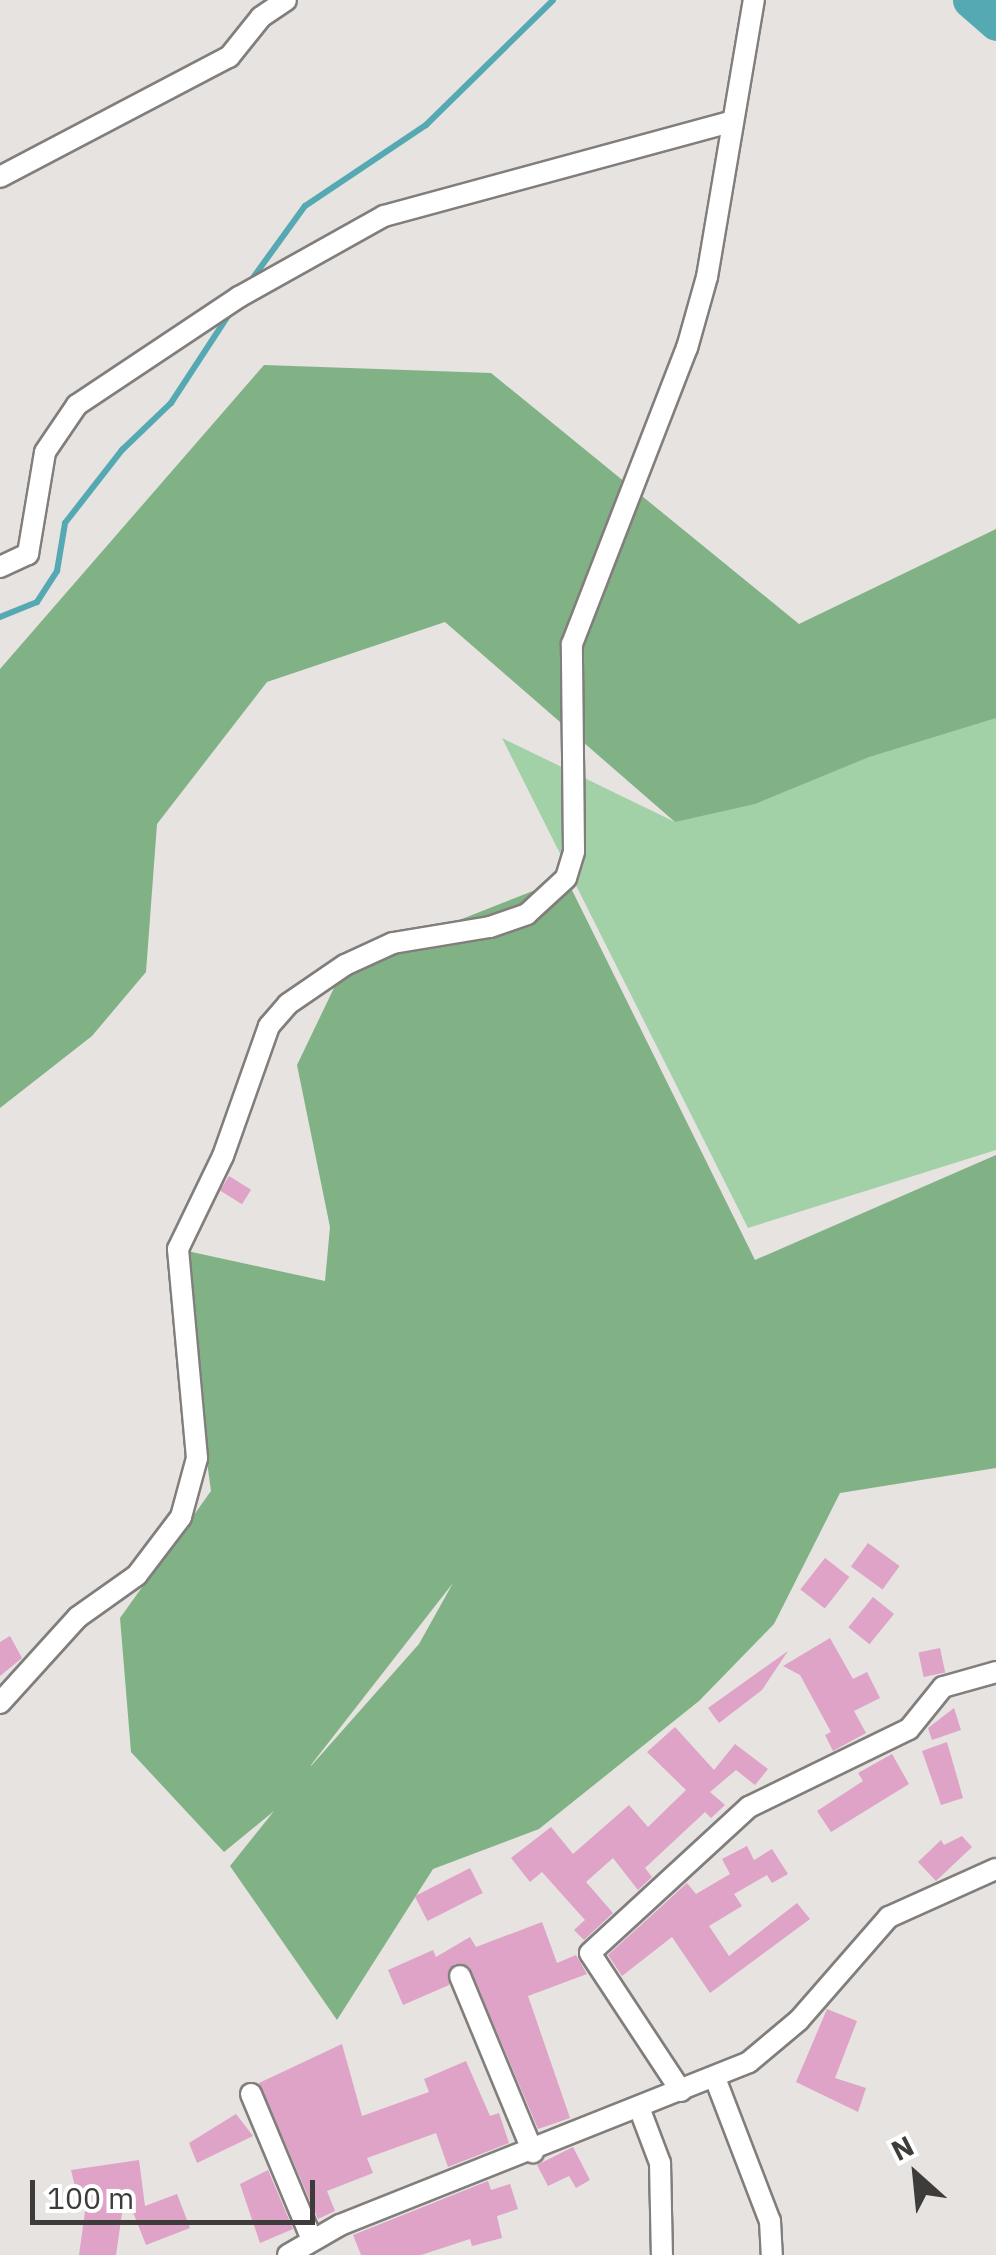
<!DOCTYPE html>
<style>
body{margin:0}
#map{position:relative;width:996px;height:2255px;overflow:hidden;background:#e6e3e0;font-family:"IBM Plex Sans",sans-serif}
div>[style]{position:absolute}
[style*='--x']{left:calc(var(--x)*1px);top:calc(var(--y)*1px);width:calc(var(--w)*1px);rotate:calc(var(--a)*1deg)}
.green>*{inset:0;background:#a2d1a8}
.forest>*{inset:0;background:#80b286}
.stream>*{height:6px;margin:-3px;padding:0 3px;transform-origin:3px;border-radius:3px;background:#55a9b3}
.river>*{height:35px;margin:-17.5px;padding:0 17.5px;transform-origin:17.5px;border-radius:17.5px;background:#55a9b3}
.building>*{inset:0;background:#dea3c6;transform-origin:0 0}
.roads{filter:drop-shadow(2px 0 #817e7c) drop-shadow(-2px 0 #817e7c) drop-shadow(0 2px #817e7c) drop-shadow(0 -2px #817e7c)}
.minor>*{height:20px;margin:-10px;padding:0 10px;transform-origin:10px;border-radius:10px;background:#fff}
span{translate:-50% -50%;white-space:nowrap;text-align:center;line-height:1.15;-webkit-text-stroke:10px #fff;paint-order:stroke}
.north{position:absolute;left:866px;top:2125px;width:100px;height:100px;-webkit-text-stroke:8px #fff;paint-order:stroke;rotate:333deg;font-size:28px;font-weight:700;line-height:40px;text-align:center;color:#3d3c3b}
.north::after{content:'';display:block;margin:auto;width:35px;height:45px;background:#3d3c3b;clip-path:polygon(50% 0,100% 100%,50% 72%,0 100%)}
.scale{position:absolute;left:30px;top:2180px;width:285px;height:45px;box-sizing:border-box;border:5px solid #3d3c3b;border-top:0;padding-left:12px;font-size:30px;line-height:35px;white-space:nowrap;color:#3d3c3b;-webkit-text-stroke:8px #fff;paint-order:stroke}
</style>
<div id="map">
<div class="green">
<div style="clip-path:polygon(996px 704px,996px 1150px,748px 1228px,502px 738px,675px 822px)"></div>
</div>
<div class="forest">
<div style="clip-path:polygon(264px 365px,491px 373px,799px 624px,996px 529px,996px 718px,869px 757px,755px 804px,675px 822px,445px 622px,267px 682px,157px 824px,146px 972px,92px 1036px,0 1108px,0 669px)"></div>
<div style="clip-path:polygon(evenodd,566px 878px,755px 1260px,996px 1155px,996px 1468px,840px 1493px,774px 1624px,699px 1701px,539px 1829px,433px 1869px,337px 2020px,230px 1866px,274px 1811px,224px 1852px,131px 1752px,120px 1618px,211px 1491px,178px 1249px,325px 1281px,330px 1227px,297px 1065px,345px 965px,566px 878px,453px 1583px,419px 1644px,311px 1766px,311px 1765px,453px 1583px)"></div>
</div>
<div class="stream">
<div style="--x:247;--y:286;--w:99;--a:-54.1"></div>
<div style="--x:305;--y:206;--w:146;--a:-33.8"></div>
<div style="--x:426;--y:125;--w:178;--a:-44.5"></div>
<div style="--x:0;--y:617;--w:40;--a:-22"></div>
<div style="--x:37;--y:602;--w:37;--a:-57"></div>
<div style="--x:57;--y:571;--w:49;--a:-80.5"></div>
<div style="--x:65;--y:523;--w:93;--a:-52"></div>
<div style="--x:122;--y:450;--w:68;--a:-43.8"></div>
<div style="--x:171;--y:403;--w:108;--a:-56.8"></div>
</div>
<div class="river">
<div style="--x:970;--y:0;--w:35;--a:41"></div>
</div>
<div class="building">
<div style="left:229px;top:1176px;width:26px;height:17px;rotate:32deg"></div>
<div style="left:868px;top:1543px;width:39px;height:29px;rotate:36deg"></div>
<div style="left:825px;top:1558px;width:31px;height:40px;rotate:38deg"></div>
<div style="left:873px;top:1597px;width:27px;height:39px;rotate:39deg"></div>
<div style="clip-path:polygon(10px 1636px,22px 1658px,0 1676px,0 1642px)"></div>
<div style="clip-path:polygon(830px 1638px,853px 1679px,867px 1672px,880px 1698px,854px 1711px,866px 1733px,833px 1751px,825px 1735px,831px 1732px,800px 1675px,783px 1666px)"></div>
<div style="left:940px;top:1648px;width:25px;height:22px;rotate:78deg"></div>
<div style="clip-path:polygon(788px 1651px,762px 1690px,719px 1723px,708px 1708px)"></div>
<div style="clip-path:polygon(954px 1708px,961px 1730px,932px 1740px,928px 1728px)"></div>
<div style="clip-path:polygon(675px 1727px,714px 1770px,735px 1744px,768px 1769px,755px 1785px,736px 1770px,710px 1792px,725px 1805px,711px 1818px,705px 1812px,645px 1868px,652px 1877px,638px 1890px,613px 1858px,586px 1882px,613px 1913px,584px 1940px,574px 1930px,585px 1920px,542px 1872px,530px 1882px,511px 1858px,551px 1827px,573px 1854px,629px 1805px,648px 1827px,686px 1790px,647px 1752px)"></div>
<div style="clip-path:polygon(947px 1742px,963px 1798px,941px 1805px,922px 1751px)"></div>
<div style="clip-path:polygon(892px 1754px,909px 1784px,831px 1832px,817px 1811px,863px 1781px,858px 1773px)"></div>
<div style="clip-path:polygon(962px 1836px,972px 1847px,936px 1881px,918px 1862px,941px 1840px,944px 1845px)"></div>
<div style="clip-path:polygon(747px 1846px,754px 1860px,772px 1849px,788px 1874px,772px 1883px,767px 1875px,734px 1894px,742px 1906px,709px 1926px,729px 1956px,797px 1903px,810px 1919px,710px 1993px,672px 1937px,622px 1976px,608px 1955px,687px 1883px,696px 1894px,730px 1874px,722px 1859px)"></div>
<div style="left:470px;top:1868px;width:28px;height:62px;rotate:63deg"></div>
<div style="clip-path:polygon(542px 1922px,557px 1963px,576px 1955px,587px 1974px,528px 1996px,570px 2118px,538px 2129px,469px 1966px,454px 1964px,449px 1985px,403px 2005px,388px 1970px,433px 1950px,436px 1957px,470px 1937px,476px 1947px)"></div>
<div style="clip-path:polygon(827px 2009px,857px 2021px,835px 2078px,866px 2088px,858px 2112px,796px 2082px)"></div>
<div style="clip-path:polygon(342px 2044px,362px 2116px,429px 2092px,424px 2079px,466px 2061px,490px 2116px,499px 2113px,509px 2143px,448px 2167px,436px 2133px,367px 2158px,373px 2173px,327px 2191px,335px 2211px,318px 2219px,259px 2083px)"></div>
<div style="clip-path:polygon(236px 2114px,253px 2136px,197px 2163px,189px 2143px)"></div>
<div style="clip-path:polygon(573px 2147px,590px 2180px,576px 2188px,569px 2176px,548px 2186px,537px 2165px)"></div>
<div style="clip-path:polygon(139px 2160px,145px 2206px,177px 2194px,190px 2228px,146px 2245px,125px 2192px,116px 2255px,79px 2255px,87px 2197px,78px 2199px,71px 2170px)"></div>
<div style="clip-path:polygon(268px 2170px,293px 2229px,260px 2243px,240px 2184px)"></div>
<div style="clip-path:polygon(488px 2181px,491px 2190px,510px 2184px,518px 2209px,497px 2216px,502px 2238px,472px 2246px,470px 2239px,421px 2255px,361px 2255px,353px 2235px)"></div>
</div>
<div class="roads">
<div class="minor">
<div style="--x:0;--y:177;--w:259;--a:-27.7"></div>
<div style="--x:229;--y:57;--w:51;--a:-51.3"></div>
<div style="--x:261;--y:17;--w:30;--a:-34"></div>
<div style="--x:0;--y:567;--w:31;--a:-25"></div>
<div style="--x:28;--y:554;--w:103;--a:-80.5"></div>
<div style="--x:45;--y:452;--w:57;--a:-55.8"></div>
<div style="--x:77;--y:405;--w:195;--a:-33.7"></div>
<div style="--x:239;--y:297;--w:166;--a:-29.2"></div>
<div style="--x:384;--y:216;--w:360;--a:-15.2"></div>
<div style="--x:0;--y:1703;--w:116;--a:-47.8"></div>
<div style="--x:78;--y:1617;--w:72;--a:-35.4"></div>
<div style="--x:137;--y:1575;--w:73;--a:-52.8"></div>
<div style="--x:181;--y:1517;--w:61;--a:-74.8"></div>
<div style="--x:197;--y:1458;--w:210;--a:-95.2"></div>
<div style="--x:178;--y:1249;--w:103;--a:-64.2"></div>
<div style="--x:223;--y:1156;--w:138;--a:-70.5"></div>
<div style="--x:269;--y:1026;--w:29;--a:-49"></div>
<div style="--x:288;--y:1004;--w:69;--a:-34.4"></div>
<div style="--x:345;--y:965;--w:53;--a:-24.6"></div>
<div style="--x:393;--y:943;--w:98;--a:-9.4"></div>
<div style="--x:490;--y:927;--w:39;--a:-19"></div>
<div style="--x:527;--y:914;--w:53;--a:-42.7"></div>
<div style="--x:566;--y:878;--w:28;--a:-73"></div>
<div style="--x:574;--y:851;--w:207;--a:-90.6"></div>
<div style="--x:572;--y:644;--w:318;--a:-68.8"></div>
<div style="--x:687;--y:348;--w:74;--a:-74.3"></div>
<div style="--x:707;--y:277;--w:281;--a:-80.4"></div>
<div style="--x:460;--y:1976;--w:191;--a:67.5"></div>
<div style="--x:715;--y:2078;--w:153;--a:69"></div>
<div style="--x:770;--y:2221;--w:34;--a:87"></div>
<div style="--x:681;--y:2091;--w:165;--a:-123.4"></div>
<div style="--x:590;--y:1953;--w:216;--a:-42.6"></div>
<div style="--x:749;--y:1807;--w:178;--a:-26"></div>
<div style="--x:909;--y:1729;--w:54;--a:-51"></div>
<div style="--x:943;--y:1687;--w:55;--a:-15.8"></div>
<div style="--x:251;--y:2094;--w:158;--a:67.3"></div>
<div style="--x:640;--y:2110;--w:57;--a:69.3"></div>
<div style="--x:660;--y:2163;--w:92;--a:88.8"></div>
<div style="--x:288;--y:2255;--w:60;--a:-30"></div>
<div style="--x:340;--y:2225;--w:440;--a:-21.7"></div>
<div style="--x:749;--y:2062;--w:65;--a:-40"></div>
<div style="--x:799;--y:2020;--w:137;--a:-48.9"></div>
<div style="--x:889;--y:1917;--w:117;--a:-24.2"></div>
</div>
</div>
<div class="north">N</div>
<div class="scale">100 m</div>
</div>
